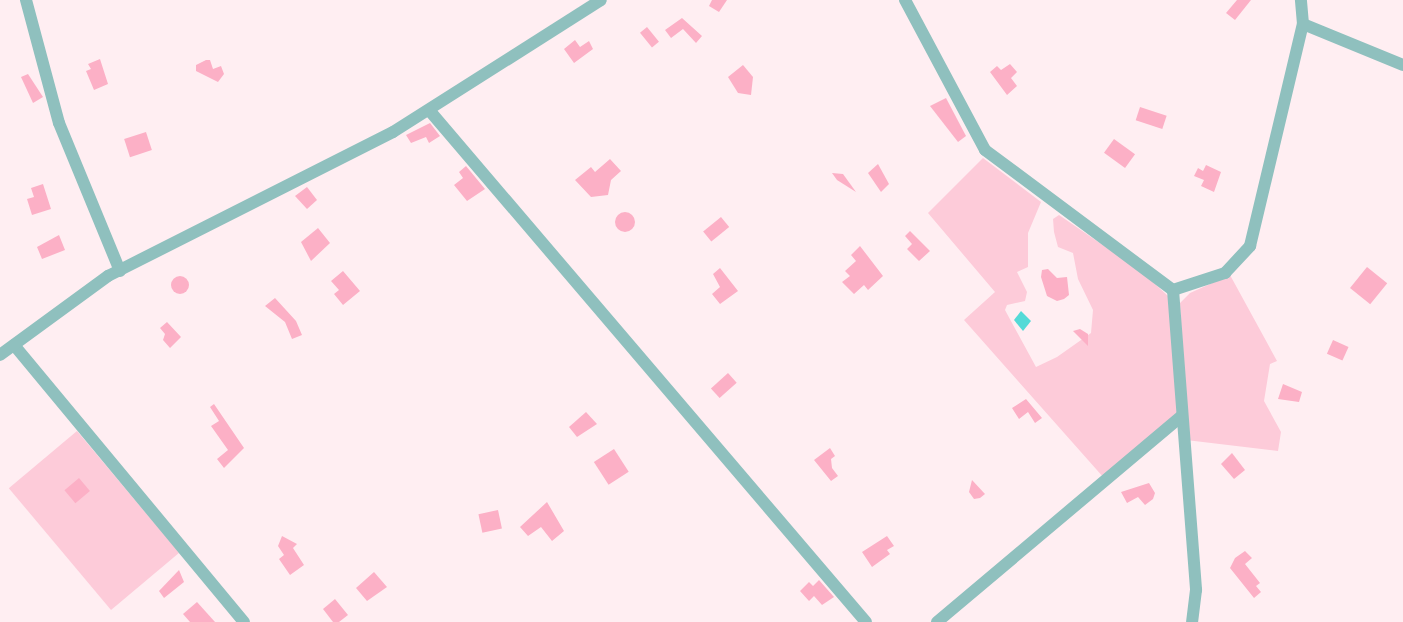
<!DOCTYPE html>
<style>
body{margin:0}
#map{position:relative;width:1403px;height:622px;overflow:hidden;background:#ffeef2;font-family:"Roboto Serif",serif}
div>[style]{position:absolute}
[style*='--x']{left:calc(var(--x)*1px);top:calc(var(--y)*1px);width:calc(var(--w)*1px);rotate:calc(var(--a)*1deg)}
.green>*{inset:0;background:#fdcbd9;transform-origin:0 0}
.water>*{inset:0;background:#54dad7}
.building>*{inset:0;background:#fcb0c6;transform-origin:0 0}
.round{border-radius:50%}
.minor>*{height:12px;margin:-6px;padding:0 6px;transform-origin:6px;border-radius:6px;background:#8fc0be}
span{translate:-50% -50%;white-space:nowrap;text-align:center;line-height:1.15;-webkit-text-stroke:6px #fff;paint-order:stroke}
</style>
<div id="map">
<div class="green">
<div style="clip-path:polygon(983px 158px,1041px 202px,1028px 233px,1028px 267px,1017px 272px,1027px 292px,1025px 301px,1007px 305px,1005px 310px,1036px 367px,1057px 357px,1091px 333px,1093px 310px,1078px 279px,1073px 253px,1058px 247px,1054px 232px,1053px 219px,1059px 215px,1142px 272px,1168px 296px,1178px 414px,1104px 478px,964px 320px,995px 292px,928px 213px)"></div>
<div style="clip-path:polygon(1230px 275px,1277px 361px,1270px 364px,1264px 401px,1281px 432px,1278px 451px,1186px 440px,1180px 303px,1190px 293px)"></div>
<div style="left:77px;top:431px;width:159px;height:89px;rotate:50deg"></div>
</div>
<div class="water">
<div style="clip-path:polygon(1021px 311px,1031px 321px,1023px 331px,1014px 320px)"></div>
</div>
<div class="building">
<div style="clip-path:polygon(712px 0,727px 0,719px 12px,709px 6px)"></div>
<div style="clip-path:polygon(1237px 0,1251px 0,1235px 20px,1226px 13px)"></div>
<div style="clip-path:polygon(682px 18px,702px 36px,696px 43px,683px 29px,671px 38px,665px 30px)"></div>
<div style="left:647px;top:27px;width:19px;height:9px;rotate:51deg"></div>
<div style="clip-path:polygon(575px 40px,580px 47px,589px 41px,593px 49px,574px 63px,564px 49px)"></div>
<div style="clip-path:polygon(100px 59px,108px 84px,94px 90px,86px 71px,91px 69px,88px 64px)"></div>
<div style="clip-path:polygon(206px 60px,210px 60px,213px 69px,221px 66px,224px 74px,218px 82px,196px 71px,196px 65px)"></div>
<div style="clip-path:polygon(1010px 64px,1017px 72px,1011px 78px,1017px 86px,1007px 95px,990px 72px,997px 66px,1001px 70px)"></div>
<div style="clip-path:polygon(743px 65px,753px 77px,751px 95px,738px 93px,728px 77px)"></div>
<div style="clip-path:polygon(28px 74px,43px 97px,33px 103px,21px 77px)"></div>
<div style="clip-path:polygon(946px 98px,966px 136px,958px 142px,930px 106px)"></div>
<div style="left:1140px;top:107px;width:28px;height:14px;rotate:18deg"></div>
<div style="clip-path:polygon(430px 123px,440px 136px,429px 143px,426px 137px,411px 143px,406px 135px)"></div>
<div style="left:146px;top:132px;width:19px;height:23px;rotate:72deg"></div>
<div style="left:1114px;top:139px;width:26px;height:17px;rotate:36deg"></div>
<div style="clip-path:polygon(610px 159px,621px 171px,611px 180px,608px 195px,591px 197px,575px 180px,591px 167px,595px 172px)"></div>
<div style="clip-path:polygon(878px 164px,889px 184px,881px 192px,868px 173px)"></div>
<div style="clip-path:polygon(1206px 165px,1221px 172px,1214px 192px,1201px 186px,1204px 180px,1194px 176px,1198px 168px,1203px 171px)"></div>
<div style="clip-path:polygon(466px 166px,485px 189px,467px 201px,454px 185px,463px 178px,459px 172px)"></div>
<div style="clip-path:polygon(832px 173px,843px 174px,856px 192px,837px 180px)"></div>
<div style="clip-path:polygon(43px 184px,51px 209px,32px 215px,27px 199px,34px 197px,31px 188px)"></div>
<div style="clip-path:polygon(307px 187px,317px 200px,307px 209px,295px 196px)"></div>
<div class="round" style="left:615px;top:212px;width:20px;height:20px"></div>
<div style="left:721px;top:217px;width:13px;height:23px;rotate:51deg"></div>
<div style="clip-path:polygon(318px 228px,330px 243px,311px 261px,301px 242px)"></div>
<div style="clip-path:polygon(910px 231px,930px 251px,919px 261px,907px 249px,912px 244px,905px 236px)"></div>
<div style="clip-path:polygon(59px 235px,65px 250px,42px 259px,37px 247px)"></div>
<div style="clip-path:polygon(860px 246px,883px 276px,868px 290px,864px 285px,854px 294px,842px 282px,850px 276px,845px 271px,856px 261px,851px 255px)"></div>
<div style="left:1367px;top:267px;width:26px;height:27px;rotate:39deg"></div>
<div style="clip-path:polygon(720px 268px,738px 291px,720px 304px,712px 294px,720px 287px,713px 274px)"></div>
<div style="clip-path:polygon(1048px 269px,1057px 278px,1067px 277px,1069px 295px,1064px 299px,1057px 301px,1047px 296px,1041px 277px,1042px 270px)"></div>
<div style="clip-path:polygon(343px 271px,360px 291px,343px 305px,334px 294px,339px 290px,331px 281px)"></div>
<div class="round" style="left:171px;top:276px;width:18px;height:18px"></div>
<div style="clip-path:polygon(275px 298px,296px 321px,302px 335px,292px 339px,285px 322px,265px 306px)"></div>
<div style="clip-path:polygon(167px 322px,181px 337px,170px 348px,163px 340px,165px 334px,160px 328px)"></div>
<div style="clip-path:polygon(1080px 329px,1088px 334px,1088px 346px,1073px 331px)"></div>
<div style="left:1333px;top:340px;width:17px;height:15px;rotate:24deg"></div>
<div style="left:728px;top:373px;width:13px;height:23px;rotate:48deg"></div>
<div style="clip-path:polygon(1283px 384px,1302px 392px,1299px 402px,1278px 399px)"></div>
<div style="clip-path:polygon(1026px 399px,1042px 418px,1035px 423px,1028px 412px,1019px 419px,1012px 408px)"></div>
<div style="clip-path:polygon(214px 404px,244px 448px,224px 468px,217px 459px,228px 450px,211px 426px,219px 421px,210px 407px)"></div>
<div style="clip-path:polygon(586px 412px,597px 424px,577px 437px,569px 427px)"></div>
<div style="clip-path:polygon(830px 448px,835px 456px,831px 459px,832px 468px,838px 476px,831px 481px,814px 460px)"></div>
<div style="left:614px;top:449px;width:27px;height:24px;rotate:57deg"></div>
<div style="clip-path:polygon(1232px 453px,1245px 470px,1234px 479px,1221px 464px)"></div>
<div style="left:79px;top:478px;width:17px;height:19px;rotate:50deg"></div>
<div style="clip-path:polygon(972px 480px,985px 494px,980px 498px,974px 499px,969px 492px)"></div>
<div style="clip-path:polygon(1149px 483px,1155px 493px,1153px 499px,1145px 505px,1138px 497px,1127px 503px,1121px 492px)"></div>
<div style="clip-path:polygon(547px 502px,564px 531px,552px 541px,541px 527px,528px 536px,520px 527px)"></div>
<div style="left:498px;top:510px;width:19px;height:20px;rotate:78deg"></div>
<div style="clip-path:polygon(282px 536px,297px 544px,293px 548px,304px 565px,290px 575px,279px 559px,284px 555px,278px 546px)"></div>
<div style="clip-path:polygon(887px 536px,894px 546px,887px 550px,890px 554px,872px 567px,862px 552px)"></div>
<div style="clip-path:polygon(1245px 551px,1252px 558px,1245px 564px,1260px 583px,1256px 586px,1261px 592px,1254px 598px,1230px 568px,1235px 558px)"></div>
<div style="clip-path:polygon(179px 570px,184px 582px,164px 598px,159px 591px)"></div>
<div style="clip-path:polygon(374px 572px,387px 587px,367px 601px,356px 588px)"></div>
<div style="clip-path:polygon(819px 580px,834px 597px,822px 605px,814px 596px,809px 601px,800px 591px,809px 582px,813px 586px)"></div>
<div style="clip-path:polygon(335px 599px,348px 615px,339px 622px,333px 622px,323px 609px)"></div>
<div style="clip-path:polygon(197px 602px,215px 622px,190px 622px,183px 614px)"></div>
</div>
<div class="minor">
<div style="--x:26;--y:0;--w:127;--a:75"></div>
<div style="--x:59;--y:123;--w:160;--a:67.6"></div>
<div style="--x:905;--y:0;--w:170;--a:61.9"></div>
<div style="--x:985;--y:150;--w:234;--a:36.7"></div>
<div style="--x:1173;--y:290;--w:55;--a:-18.1"></div>
<div style="--x:1225;--y:273;--w:37;--a:-47"></div>
<div style="--x:1250;--y:246;--w:228;--a:-76.6"></div>
<div style="--x:1303;--y:24;--w:24;--a:-95"></div>
<div style="--x:1303;--y:24;--w:108;--a:22.3"></div>
<div style="--x:429;--y:110;--w:673;--a:49.52"></div>
<div style="--x:1173;--y:290;--w:301;--a:85.6"></div>
<div style="--x:1196;--y:590;--w:32;--a:97"></div>
<div style="--x:14;--y:345;--w:360;--a:50.3"></div>
<div style="--x:0;--y:355;--w:134;--a:-36.2"></div>
<div style="--x:108;--y:276;--w:319;--a:-26.8"></div>
<div style="--x:393;--y:132;--w:246;--a:-32.4"></div>
<div style="--x:937;--y:622;--w:320;--a:-40.1"></div>
</div>
</div>
